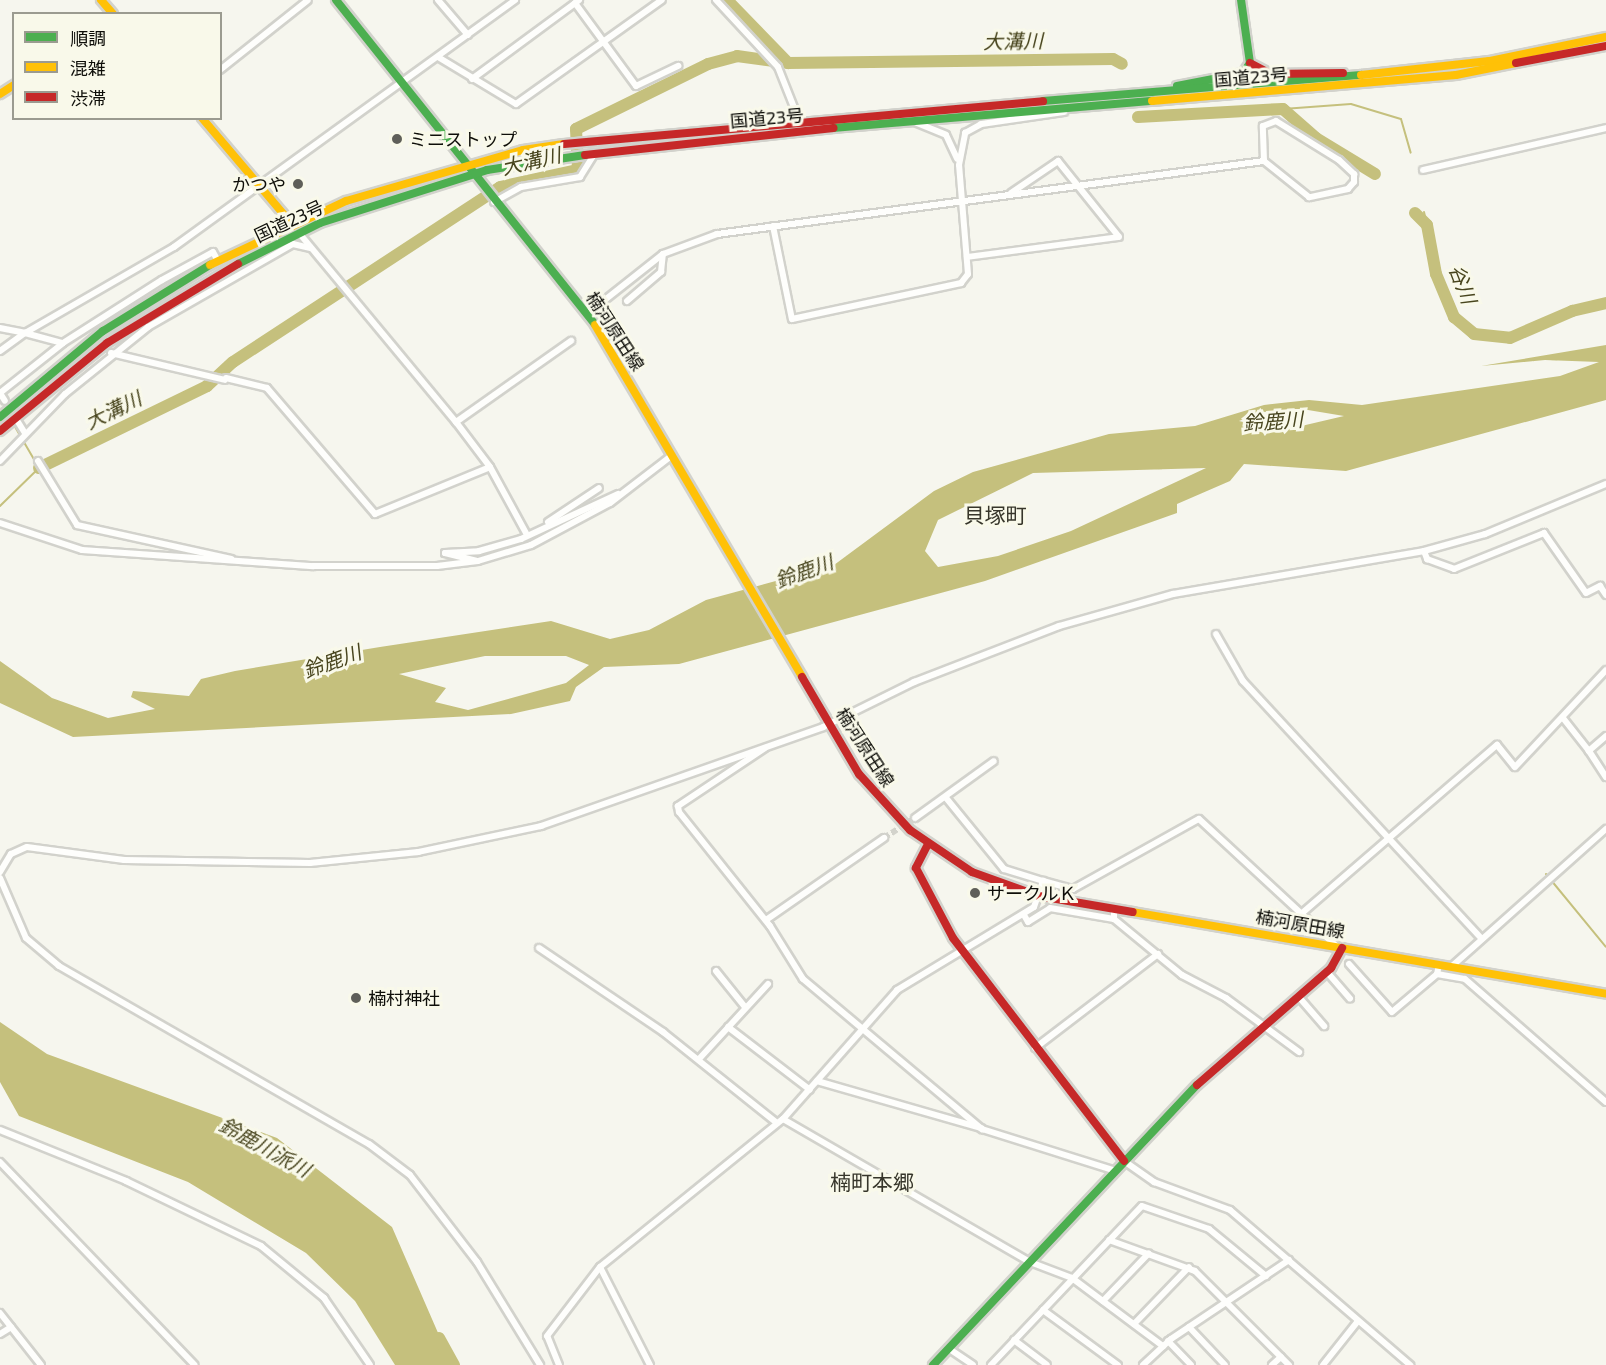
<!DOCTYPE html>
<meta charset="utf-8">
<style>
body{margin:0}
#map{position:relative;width:1606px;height:1365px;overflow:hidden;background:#f6f6ee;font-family:"Exo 2","Noto Sans JP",sans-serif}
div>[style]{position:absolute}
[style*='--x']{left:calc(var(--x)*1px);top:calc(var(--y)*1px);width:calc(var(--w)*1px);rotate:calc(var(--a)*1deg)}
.water>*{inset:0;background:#c5c07d}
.stream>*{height:2px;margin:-1px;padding:0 1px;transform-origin:1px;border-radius:1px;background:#c5c07d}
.river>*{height:12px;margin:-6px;padding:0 6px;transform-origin:6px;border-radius:6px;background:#c5c07d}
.street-tunnel>*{height:6px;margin-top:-3px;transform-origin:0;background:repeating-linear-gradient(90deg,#d3d3cc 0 6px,transparent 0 9px)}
.roads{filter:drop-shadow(2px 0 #d2d2cc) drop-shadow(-2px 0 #d2d2cc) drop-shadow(0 2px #d2d2cc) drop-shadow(0 -2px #d2d2cc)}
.street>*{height:6px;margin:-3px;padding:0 3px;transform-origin:3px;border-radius:3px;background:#fefefc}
.fast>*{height:8px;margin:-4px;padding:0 4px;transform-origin:4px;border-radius:4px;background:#4caf50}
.slow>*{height:8px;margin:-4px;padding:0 4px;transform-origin:4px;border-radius:4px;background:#ffc107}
.jam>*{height:8px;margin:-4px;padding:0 4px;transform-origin:4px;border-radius:4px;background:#c62828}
.dots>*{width:16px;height:16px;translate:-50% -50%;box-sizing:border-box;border:3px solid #f9f9ea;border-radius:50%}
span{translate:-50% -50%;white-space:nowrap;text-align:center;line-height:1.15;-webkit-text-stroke:6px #f9f9ea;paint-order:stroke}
.street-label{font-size:18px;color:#0e0e09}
.poi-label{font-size:18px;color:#0e0e09}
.left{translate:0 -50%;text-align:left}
.right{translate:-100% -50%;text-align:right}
.water-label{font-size:20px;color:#48451e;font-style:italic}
.quarter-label{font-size:21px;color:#37362b}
.legend{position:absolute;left:12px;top:12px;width:210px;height:108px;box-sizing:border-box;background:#f9f9ea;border:2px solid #9b9b90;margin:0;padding:8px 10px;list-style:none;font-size:18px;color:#0e0e09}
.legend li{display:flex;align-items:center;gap:12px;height:30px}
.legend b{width:30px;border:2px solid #9b9b90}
</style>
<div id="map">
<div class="water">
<div style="clip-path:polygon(evenodd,1606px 345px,1606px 400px,1346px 471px,1244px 464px,1230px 481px,1177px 504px,1177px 513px,985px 581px,679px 664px,604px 667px,576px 687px,570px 701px,511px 714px,73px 737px,0 703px,0 661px,52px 698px,108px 718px,155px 709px,131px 697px,133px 691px,189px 696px,201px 679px,235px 671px,380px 647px,551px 621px,610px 639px,649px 630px,706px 600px,834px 565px,934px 491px,973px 472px,1109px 434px,1195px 426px,1264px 405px,1309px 400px,1362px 405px,1560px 376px,1599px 362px,1545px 360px,1481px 366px,1606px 345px,1308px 410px,1344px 416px,1280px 431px,1239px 421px,1262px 412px,1308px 410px,1606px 345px,1206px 468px,1071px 531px,998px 556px,938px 567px,925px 551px,938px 520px,1033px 473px,1206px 468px,1606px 345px,485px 656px,566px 656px,589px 665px,566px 683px,468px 710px,435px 702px,446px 688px,399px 674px,485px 656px)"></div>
<div style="clip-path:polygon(0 1022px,47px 1054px,277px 1138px,392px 1227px,452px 1365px,395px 1365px,355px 1301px,306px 1253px,188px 1182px,19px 1116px,0 1082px)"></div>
</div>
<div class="stream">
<div style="--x:1283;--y:109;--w:68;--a:-4.2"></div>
<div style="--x:1351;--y:104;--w:52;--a:16.7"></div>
<div style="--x:1401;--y:119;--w:35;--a:74"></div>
<div style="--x:1424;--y:212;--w:13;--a:77"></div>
<div style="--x:0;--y:506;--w:54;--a:-44.3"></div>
<div style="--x:39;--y:468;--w:50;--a:-120.2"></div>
<div style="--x:1546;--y:874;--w:94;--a:50.6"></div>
</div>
<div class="river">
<div style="--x:727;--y:0;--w:88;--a:45.9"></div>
<div style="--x:1138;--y:117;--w:145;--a:-3.2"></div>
<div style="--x:1283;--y:109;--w:44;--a:41.3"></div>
<div style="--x:1316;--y:138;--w:69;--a:31.4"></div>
<div style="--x:1415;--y:213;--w:17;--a:45"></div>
<div style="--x:1427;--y:225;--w:50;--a:79.6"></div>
<div style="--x:1436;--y:274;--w:47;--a:67.3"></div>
<div style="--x:1454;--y:317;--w:26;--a:40"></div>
<div style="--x:1474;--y:334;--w:36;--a:6"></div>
<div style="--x:1510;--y:338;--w:68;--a:-23.5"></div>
<div style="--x:1572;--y:311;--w:35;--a:-13"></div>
<div style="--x:39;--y:468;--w:187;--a:-26"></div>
<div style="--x:207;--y:386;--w:35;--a:-43"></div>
<div style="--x:233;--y:362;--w:319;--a:-33.2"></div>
<div style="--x:500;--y:187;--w:80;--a:-12.3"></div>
<div style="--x:578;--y:170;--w:41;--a:-92.8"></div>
<div style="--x:576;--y:129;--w:147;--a:-26.2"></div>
<div style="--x:708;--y:64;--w:30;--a:-15"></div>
<div style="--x:737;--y:56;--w:51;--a:7.8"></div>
<div style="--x:788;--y:63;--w:325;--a:-0.7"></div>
<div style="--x:1113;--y:59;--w:10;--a:29"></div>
<div style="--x:439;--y:1338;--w:31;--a:61"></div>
</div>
<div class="street-tunnel">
<div style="--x:884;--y:838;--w:37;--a:-33"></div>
</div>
<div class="roads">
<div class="street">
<div style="--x:438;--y:0;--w:46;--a:49.4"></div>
<div style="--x:716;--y:0;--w:91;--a:47.2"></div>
<div style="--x:778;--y:67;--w:57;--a:68.4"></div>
<div style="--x:575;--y:3;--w:103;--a:53.7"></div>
<div style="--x:636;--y:86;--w:47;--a:-25.5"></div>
<div style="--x:438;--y:57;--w:91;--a:31.1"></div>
<div style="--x:516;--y:104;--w:179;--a:-35.5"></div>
<div style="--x:220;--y:70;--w:112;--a:-38.5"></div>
<div style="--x:472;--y:79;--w:133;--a:-36.4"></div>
<div style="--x:1276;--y:121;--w:74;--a:31.8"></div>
<div style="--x:1339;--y:160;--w:21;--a:43"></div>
<div style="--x:1354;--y:174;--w:8;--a:90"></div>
<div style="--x:1354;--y:182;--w:9;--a:131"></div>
<div style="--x:1348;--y:189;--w:40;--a:168"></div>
<div style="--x:1309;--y:197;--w:58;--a:-141.3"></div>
<div style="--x:1264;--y:161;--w:35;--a:-92"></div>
<div style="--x:1263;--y:126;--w:14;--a:-21"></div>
<div style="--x:917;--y:123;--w:31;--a:22"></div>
<div style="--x:946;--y:135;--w:26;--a:65"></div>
<div style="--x:1423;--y:170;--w:188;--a:-12.9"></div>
<div style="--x:1011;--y:193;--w:57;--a:-34.2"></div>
<div style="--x:1058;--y:161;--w:97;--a:51.2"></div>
<div style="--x:494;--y:202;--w:31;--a:-29"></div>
<div style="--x:521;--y:187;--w:60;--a:-9.6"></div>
<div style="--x:580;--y:177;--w:28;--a:-58"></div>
<div style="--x:773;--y:226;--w:95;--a:78.5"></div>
<div style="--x:792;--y:319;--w:173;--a:-12"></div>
<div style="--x:961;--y:283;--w:11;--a:-52"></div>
<div style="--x:968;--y:274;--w:109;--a:-94.7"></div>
<div style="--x:959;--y:165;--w:33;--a:-79"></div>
<div style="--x:965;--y:133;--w:18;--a:-29"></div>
<div style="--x:981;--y:124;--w:84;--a:-8.2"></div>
<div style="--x:299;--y:233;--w:246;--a:50.3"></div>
<div style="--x:456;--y:422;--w:56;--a:52.9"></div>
<div style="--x:490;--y:467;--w:75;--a:61.4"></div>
<div style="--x:967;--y:257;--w:153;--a:-7.5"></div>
<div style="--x:627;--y:301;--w:45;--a:-40.5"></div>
<div style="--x:661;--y:272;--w:18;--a:-84"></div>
<div style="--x:587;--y:314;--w:97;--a:-38.3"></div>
<div style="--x:663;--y:254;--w:58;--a:-20.3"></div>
<div style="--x:717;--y:234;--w:552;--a:-7.6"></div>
<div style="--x:0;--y:328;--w:25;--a:11"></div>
<div style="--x:25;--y:333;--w:172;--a:-30"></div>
<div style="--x:174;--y:247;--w:421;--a:-35.9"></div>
<div style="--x:0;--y:351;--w:31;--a:-36"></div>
<div style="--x:25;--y:333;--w:39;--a:15"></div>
<div style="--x:111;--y:353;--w:117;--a:13.3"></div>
<div style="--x:226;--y:378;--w:42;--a:13.7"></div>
<div style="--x:267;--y:388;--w:166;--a:49.4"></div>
<div style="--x:375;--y:514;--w:124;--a:-22.2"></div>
<div style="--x:0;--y:393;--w:80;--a:-38.4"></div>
<div style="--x:63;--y:343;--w:117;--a:-32.5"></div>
<div style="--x:162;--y:280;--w:58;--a:-28.8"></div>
<div style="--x:213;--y:252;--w:10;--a:61"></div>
<div style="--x:0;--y:393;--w:9;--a:58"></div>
<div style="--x:18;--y:422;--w:13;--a:58"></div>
<div style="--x:456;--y:422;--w:141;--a:-35.2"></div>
<div style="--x:0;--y:461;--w:93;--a:-45.9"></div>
<div style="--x:65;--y:394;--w:107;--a:-38.9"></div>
<div style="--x:148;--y:327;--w:167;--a:-29.8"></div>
<div style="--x:293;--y:244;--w:18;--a:13"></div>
<div style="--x:38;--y:461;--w:75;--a:58.6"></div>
<div style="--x:77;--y:525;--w:158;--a:12.4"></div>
<div style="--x:548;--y:522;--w:61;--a:-33.7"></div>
<div style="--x:0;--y:523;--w:86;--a:18.2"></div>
<div style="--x:82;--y:550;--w:232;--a:4"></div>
<div style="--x:313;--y:566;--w:124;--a:0"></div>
<div style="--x:437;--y:566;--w:41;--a:-7"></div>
<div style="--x:478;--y:561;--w:55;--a:-16.8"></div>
<div style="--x:531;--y:545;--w:89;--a:-28"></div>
<div style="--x:610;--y:503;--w:77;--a:-37.6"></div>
<div style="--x:1424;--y:551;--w:9;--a:69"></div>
<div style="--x:1427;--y:559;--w:29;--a:20"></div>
<div style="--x:1454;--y:569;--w:97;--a:-21.8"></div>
<div style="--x:1544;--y:533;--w:73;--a:55"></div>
<div style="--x:1586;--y:593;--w:16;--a:-27"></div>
<div style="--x:1600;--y:586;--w:11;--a:56"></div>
<div style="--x:445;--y:553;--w:34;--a:-3"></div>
<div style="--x:479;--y:551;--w:44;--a:-15.9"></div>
<div style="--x:521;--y:539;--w:107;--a:-24.9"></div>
<div style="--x:445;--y:553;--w:32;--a:14"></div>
<div style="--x:1216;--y:634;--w:54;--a:60.1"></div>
<div style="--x:1243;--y:681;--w:350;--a:47.2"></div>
<div style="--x:1563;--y:718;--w:42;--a:51.8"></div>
<div style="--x:1606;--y:736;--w:23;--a:139"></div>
<div style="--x:1589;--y:751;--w:31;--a:57"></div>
<div style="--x:765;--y:748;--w:105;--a:146.3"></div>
<div style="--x:678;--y:806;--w:6;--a:81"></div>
<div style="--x:679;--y:812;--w:146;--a:51.4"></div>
<div style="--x:770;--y:926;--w:62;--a:58.1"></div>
<div style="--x:803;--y:979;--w:234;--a:40"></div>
<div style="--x:982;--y:1129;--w:140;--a:17.4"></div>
<div style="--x:915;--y:818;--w:97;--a:-35.8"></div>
<div style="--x:0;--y:872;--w:21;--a:-59"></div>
<div style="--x:11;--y:854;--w:17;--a:-24"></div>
<div style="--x:27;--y:847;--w:98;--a:7.6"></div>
<div style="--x:124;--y:860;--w:186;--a:0.9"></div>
<div style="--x:310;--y:863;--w:109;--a:-5.8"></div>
<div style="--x:418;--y:852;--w:126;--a:-11.9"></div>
<div style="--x:541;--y:826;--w:299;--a:-19.3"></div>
<div style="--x:823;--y:727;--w:102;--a:-26.3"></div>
<div style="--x:914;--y:682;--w:155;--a:-21.1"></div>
<div style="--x:1059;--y:626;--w:118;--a:-15.7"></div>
<div style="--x:1173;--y:594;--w:255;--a:-9.7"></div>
<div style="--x:1424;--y:551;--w:63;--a:-15.6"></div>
<div style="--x:1485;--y:534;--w:131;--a:-22.5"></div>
<div style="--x:0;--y:878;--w:65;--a:66.6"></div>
<div style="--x:26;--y:938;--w:43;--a:40.3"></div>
<div style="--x:59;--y:966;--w:357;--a:29.9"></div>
<div style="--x:369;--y:1144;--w:51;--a:37.1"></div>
<div style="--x:410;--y:1175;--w:110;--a:52.4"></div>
<div style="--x:477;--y:1262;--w:121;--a:58.5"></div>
<div style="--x:1043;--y:881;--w:31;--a:15"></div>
<div style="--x:1073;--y:889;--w:144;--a:-29.1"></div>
<div style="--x:1199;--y:819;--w:187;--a:42.8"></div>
<div style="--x:1114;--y:909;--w:10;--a:90"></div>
<div style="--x:1114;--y:919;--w:88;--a:39.5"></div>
<div style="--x:1182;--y:975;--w:50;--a:27.6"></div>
<div style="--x:1226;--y:998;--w:91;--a:36.5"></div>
<div style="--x:1301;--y:914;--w:259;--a:-40.8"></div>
<div style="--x:1497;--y:745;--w:28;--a:51"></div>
<div style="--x:1515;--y:767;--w:133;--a:-46.8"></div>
<div style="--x:1024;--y:915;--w:8;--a:60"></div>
<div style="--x:1028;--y:922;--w:26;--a:-32"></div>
<div style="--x:1050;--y:908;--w:65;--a:9.8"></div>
<div style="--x:766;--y:920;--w:144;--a:-34.8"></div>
<div style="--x:539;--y:948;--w:150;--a:34.1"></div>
<div style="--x:663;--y:1032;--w:146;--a:38.6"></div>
<div style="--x:1349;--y:964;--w:64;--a:48.1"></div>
<div style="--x:1392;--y:1012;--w:59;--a:-40.2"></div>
<div style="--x:1439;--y:964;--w:10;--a:101"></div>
<div style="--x:1437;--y:974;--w:28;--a:10"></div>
<div style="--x:1465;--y:979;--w:187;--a:41.1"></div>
<div style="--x:1451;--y:967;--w:208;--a:-41.7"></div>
<div style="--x:716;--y:971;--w:46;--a:51.1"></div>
<div style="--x:1327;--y:972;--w:35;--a:49"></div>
<div style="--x:1298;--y:996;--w:40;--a:49"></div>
<div style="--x:728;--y:1027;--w:103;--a:37.5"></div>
<div style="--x:1035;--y:1048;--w:155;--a:-37.4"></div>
<div style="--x:699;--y:1059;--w:102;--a:-47.4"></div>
<div style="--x:817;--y:1081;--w:171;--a:16"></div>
<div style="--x:783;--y:1119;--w:285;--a:30.1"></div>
<div style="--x:1030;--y:1262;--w:45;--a:20.9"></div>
<div style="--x:1072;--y:1278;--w:114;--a:36.8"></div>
<div style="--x:0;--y:1130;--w:136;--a:22"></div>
<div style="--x:126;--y:1181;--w:150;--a:25.7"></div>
<div style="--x:261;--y:1246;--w:82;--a:39.5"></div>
<div style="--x:324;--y:1298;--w:81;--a:55.5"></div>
<div style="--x:1124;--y:1161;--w:37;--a:35"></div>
<div style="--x:1154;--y:1182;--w:81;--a:20.2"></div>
<div style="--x:1230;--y:1210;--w:238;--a:40.7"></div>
<div style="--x:0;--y:1162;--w:281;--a:46.2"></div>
<div style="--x:1109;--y:1240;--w:91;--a:19.8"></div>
<div style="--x:1195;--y:1271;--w:133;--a:45"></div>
<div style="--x:601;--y:1269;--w:108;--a:63"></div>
<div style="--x:1103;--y:1301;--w:66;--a:-46.2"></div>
<div style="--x:1043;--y:1310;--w:93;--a:36.3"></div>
<div style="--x:0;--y:1313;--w:66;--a:51.7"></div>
<div style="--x:1134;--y:1324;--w:79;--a:-46"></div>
<div style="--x:1189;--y:1327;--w:52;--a:46.5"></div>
<div style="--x:0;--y:1334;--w:13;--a:-32"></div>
<div style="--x:1014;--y:1340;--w:41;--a:37.1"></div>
<div style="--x:1168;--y:1341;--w:33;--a:46"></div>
<div style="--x:948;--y:1348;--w:30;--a:34"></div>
<div style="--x:559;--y:1365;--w:31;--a:-112"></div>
<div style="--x:547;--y:1336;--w:87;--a:-52.5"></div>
<div style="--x:600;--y:1267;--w:235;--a:-39"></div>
<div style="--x:783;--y:1119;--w:172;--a:-48.5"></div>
<div style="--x:897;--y:990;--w:160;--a:-31.2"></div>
<div style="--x:1034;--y:907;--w:28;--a:-71"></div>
<div style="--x:1043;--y:881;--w:41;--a:-162.9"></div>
<div style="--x:1004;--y:869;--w:92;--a:-129.2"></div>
<div style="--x:991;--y:1365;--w:219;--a:-46.5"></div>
<div style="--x:1142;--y:1206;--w:71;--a:18.9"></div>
<div style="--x:1209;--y:1229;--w:74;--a:39.5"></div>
<div style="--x:1143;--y:1365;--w:38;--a:-43"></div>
<div style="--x:1171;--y:1339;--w:142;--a:-33.8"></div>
<div style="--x:1272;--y:1365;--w:12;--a:-42"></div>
<div style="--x:1323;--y:1365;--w:56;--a:-51.5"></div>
</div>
<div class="fast">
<div style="--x:336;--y:0;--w:416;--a:51.4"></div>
<div style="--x:1177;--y:86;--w:67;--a:-11.1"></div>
<div style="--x:1243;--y:73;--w:12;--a:-55"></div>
<div style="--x:1250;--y:63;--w:64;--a:-98.1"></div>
<div style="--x:1043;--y:101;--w:319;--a:-4.7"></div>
<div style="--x:834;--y:128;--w:319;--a:-4.9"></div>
<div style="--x:238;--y:264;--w:92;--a:-26.6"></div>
<div style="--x:320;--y:223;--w:175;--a:-17.6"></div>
<div style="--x:487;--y:170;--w:99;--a:-8.7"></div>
<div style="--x:0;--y:417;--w:134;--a:-39.9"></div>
<div style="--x:103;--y:331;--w:126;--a:-31.7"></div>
<div style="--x:933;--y:1365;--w:385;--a:-46.7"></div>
</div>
<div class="slow">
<div style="--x:101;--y:0;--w:18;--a:49"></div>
<div style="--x:1361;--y:75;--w:129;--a:-6.2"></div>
<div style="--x:1489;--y:61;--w:119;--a:-11.6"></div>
<div style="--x:0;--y:94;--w:17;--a:-33"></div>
<div style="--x:1152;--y:101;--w:305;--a:-4.9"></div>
<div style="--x:1456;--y:75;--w:61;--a:-11.3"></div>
<div style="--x:202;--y:118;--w:139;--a:49.7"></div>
<div style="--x:210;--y:265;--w:150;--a:-25.2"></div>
<div style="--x:346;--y:201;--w:184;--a:-16.1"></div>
<div style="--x:523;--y:150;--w:41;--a:-8.3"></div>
<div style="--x:595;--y:325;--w:408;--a:59.5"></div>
<div style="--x:1133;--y:912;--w:480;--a:9.8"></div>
</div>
<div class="jam">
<div style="--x:1250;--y:63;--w:24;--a:28"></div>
<div style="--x:1271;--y:74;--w:72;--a:-0.8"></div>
<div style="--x:1516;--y:63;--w:92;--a:-10.7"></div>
<div style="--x:564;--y:144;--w:481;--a:-5.1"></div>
<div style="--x:585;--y:155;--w:250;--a:-6.2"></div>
<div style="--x:0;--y:431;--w:139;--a:-39.4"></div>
<div style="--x:107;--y:343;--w:153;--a:-31.1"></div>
<div style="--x:802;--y:677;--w:113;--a:59.6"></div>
<div style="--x:859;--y:774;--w:76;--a:47.7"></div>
<div style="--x:910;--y:830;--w:75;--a:34.1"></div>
<div style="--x:972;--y:872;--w:71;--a:19.7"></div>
<div style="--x:1039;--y:896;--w:95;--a:9.7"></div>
<div style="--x:928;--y:844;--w:27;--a:117"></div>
<div style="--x:916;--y:868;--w:79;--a:62.1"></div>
<div style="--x:953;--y:938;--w:281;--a:52.5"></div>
<div style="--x:1197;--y:1085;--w:178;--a:-41.1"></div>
<div style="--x:1331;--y:968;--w:23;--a:-61"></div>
</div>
</div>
<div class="dots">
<div style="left:397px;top:139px;background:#5f5f59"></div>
<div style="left:298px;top:184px;background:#5f5f59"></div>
<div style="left:975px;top:893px;background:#5f5f59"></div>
<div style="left:356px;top:998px;background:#5f5f59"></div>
</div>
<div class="street-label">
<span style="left:1251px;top:77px;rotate:-5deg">国道23号</span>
<span style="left:767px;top:118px;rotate:-5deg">国道23号</span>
<span style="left:289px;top:221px;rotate:-25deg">国道23号</span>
<span style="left:615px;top:331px;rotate:57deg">楠河原田線</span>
<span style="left:865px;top:747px;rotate:57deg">楠河原田線</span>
<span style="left:1300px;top:924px;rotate:10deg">楠河原田線</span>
</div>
<div class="poi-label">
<span class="left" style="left:409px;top:139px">ミニストップ</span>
<span class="right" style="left:286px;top:184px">かつや</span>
<span class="left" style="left:987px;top:893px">サークルＫ</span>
<span class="left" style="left:368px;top:998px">楠村神社</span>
</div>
<div class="water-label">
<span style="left:1013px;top:41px;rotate:-1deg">大溝川</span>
<span style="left:531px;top:161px;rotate:-13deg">大溝川</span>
<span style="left:1463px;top:284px;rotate:69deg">谷川</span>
<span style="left:113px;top:410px;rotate:-26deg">大溝川</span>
<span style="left:1273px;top:421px;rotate:-4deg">鈴鹿川</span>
<span style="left:804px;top:571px;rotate:-20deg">鈴鹿川</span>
<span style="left:332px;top:661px;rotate:-20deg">鈴鹿川</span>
<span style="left:265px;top:1147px;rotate:29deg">鈴鹿川派川</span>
</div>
<div class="quarter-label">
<span style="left:995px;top:515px">貝塚町</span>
<span style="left:872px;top:1182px">楠町本郷</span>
</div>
<ul class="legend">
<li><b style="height:8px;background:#4caf50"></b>順調</li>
<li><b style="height:8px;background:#ffc107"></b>混雑</li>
<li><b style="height:8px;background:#c62828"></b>渋滞</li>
</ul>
</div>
